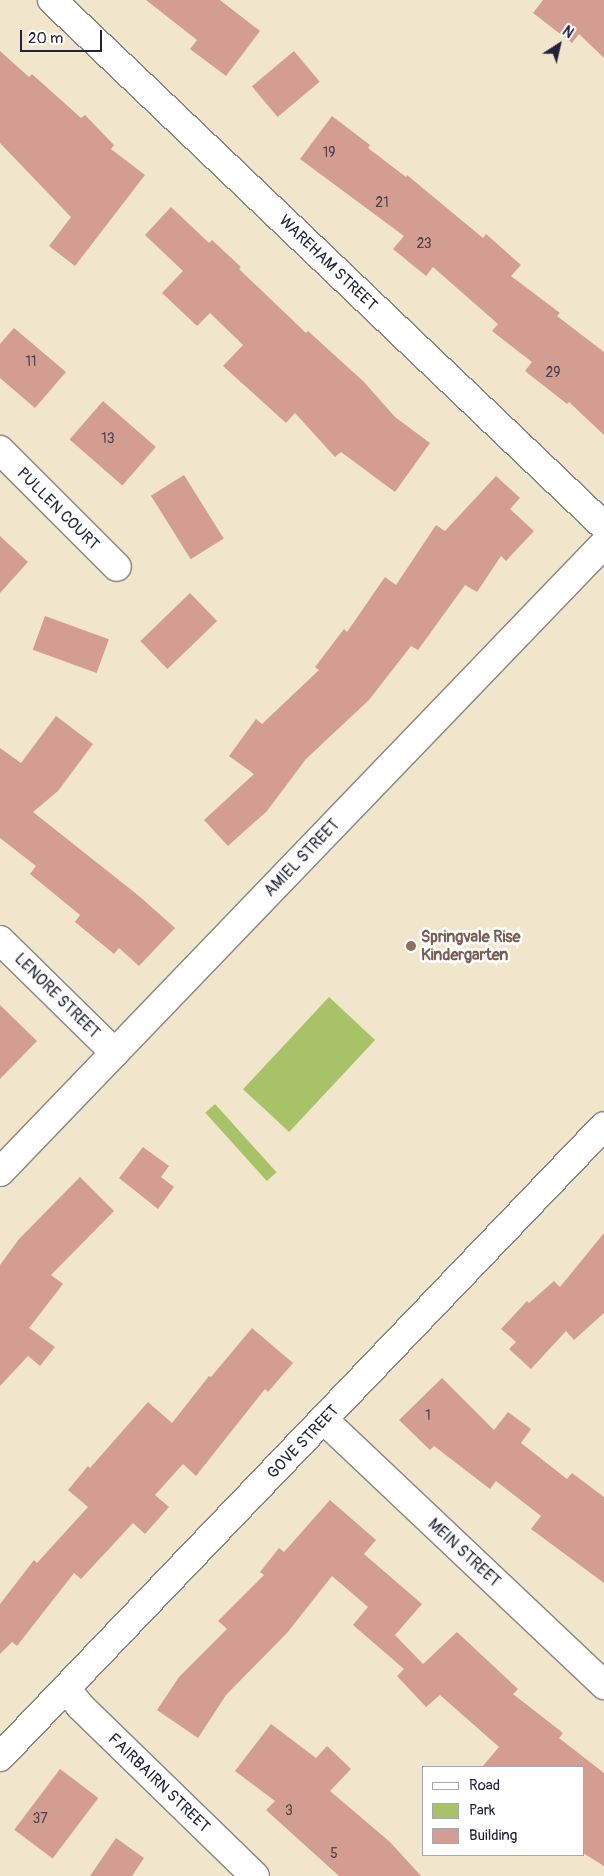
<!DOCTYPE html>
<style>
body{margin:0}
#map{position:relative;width:604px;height:1876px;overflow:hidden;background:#f1e6cb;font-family:Pangolin,sans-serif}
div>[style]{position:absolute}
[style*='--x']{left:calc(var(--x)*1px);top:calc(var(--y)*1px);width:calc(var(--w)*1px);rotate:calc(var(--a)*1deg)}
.green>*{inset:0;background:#a8c268;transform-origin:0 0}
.building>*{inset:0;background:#d39e91;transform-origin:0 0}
.roads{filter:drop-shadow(1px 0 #8a8483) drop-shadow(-1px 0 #8a8483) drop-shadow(0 1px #8a8483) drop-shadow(0 -1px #8a8483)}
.minor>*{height:28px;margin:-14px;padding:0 14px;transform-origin:14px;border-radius:14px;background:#fff}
.dots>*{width:14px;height:14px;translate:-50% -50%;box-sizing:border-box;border:2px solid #fff;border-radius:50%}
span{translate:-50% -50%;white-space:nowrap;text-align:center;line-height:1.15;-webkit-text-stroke:5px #fff;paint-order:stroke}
.number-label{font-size:14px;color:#4e4150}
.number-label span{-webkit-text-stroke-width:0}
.street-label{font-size:16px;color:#22223b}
.education-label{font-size:16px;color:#785e54;font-weight:700}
.left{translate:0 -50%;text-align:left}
.legend{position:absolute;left:422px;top:1766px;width:162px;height:90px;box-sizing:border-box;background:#fff;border:1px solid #a7a7b1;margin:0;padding:6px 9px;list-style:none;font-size:15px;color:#22223b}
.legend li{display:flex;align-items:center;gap:10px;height:25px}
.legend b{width:25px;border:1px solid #a7a7b1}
.north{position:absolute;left:534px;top:20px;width:50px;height:50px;-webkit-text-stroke:4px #fff;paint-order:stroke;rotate:35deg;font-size:14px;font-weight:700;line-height:20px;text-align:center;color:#22223b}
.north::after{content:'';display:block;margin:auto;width:18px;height:22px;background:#22223b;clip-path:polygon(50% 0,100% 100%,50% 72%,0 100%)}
.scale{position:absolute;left:20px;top:30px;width:82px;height:22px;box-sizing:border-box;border:2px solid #22223b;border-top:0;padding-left:6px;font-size:15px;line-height:18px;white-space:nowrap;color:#22223b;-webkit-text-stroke:4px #fff;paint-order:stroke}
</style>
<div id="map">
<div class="green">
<div style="left:329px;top:997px;width:63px;height:126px;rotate:43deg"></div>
<div style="left:215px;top:1104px;width:92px;height:13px;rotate:48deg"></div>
</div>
<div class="building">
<div style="clip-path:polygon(146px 0,220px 0,260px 31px,226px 76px,190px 49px,197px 40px)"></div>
<div style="clip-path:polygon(543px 0,604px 0,604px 58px,579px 34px,572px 43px,533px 13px)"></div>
<div style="clip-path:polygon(0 51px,29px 77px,32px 74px,81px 118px,85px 115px,114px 145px,111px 149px,145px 175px,75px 266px,49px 246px,71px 217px,0 143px)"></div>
<div style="left:294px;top:51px;width:40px;height:55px;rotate:50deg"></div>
<div style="clip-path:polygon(332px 116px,370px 145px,368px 148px,406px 177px,407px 175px,483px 238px,486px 234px,521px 265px,511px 276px,560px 313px,557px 316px,604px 352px,604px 435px,569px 402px,567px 404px,525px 371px,532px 362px,492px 331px,498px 324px,433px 267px,426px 276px,393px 249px,404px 236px,300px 159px)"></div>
<div style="clip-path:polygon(171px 207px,209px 243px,212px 240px,241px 267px,239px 269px,306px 333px,308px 331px,364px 382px,395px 417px,430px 443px,395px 492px,341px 452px,335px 457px,295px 413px,286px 423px,223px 366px,243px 345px,210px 313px,197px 326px,162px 293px,183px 271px,145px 235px)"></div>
<div style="clip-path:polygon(14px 328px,66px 372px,35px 408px,0 378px,0 344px)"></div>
<div style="left:103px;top:401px;width:70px;height:51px;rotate:41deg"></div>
<div style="left:184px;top:475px;width:75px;height:39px;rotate:58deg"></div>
<div style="clip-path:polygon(496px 476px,520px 498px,510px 509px,534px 531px,506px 561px,501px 556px,477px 592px,465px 585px,418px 650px,411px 646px,369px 700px,306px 759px,267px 811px,228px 846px,204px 820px,254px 774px,229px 756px,256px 719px,262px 724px,319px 670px,315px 667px,344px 629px,347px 632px,385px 577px,396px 585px,436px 525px,445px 531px)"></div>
<div style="clip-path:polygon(0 536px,28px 562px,0 593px)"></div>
<div style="left:190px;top:593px;width:39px;height:69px;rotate:46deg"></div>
<div style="left:45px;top:616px;width:68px;height:36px;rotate:20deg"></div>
<div style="clip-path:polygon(56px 716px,93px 744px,58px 791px,33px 812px,139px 896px,175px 928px,139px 966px,119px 948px,114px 954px,75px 922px,80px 915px,30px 874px,36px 866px,0 838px,0 748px,21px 763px)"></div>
<div style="clip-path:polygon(0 1005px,37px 1041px,0 1079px)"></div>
<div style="clip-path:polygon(143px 1147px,169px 1166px,161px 1177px,174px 1187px,158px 1209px,119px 1178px)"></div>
<div style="clip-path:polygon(80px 1177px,114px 1211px,51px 1275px,63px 1284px,29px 1328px,55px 1347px,40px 1366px,28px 1356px,0 1386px,0 1265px,19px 1239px)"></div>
<div style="clip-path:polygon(604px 1233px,604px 1313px,574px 1340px,566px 1331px,531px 1369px,509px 1349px,516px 1342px,501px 1329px,527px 1301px,529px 1303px,554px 1281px,560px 1287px)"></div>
<div style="clip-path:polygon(252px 1328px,293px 1363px,268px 1392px,265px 1389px,196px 1476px,183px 1464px,155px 1495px,169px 1507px,145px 1534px,133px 1523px,81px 1579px,74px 1573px,17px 1646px,12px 1642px,0 1654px,0 1604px,34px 1560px,37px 1563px,88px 1507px,68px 1490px,88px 1466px,90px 1468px,148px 1402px,172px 1423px,209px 1376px,211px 1377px)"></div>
<div style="clip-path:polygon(442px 1378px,494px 1430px,508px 1412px,531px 1429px,521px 1443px,567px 1479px,572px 1473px,604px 1497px,604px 1583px,531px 1529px,541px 1516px,496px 1481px,490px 1489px,434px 1446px,430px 1450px,399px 1420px)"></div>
<div style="clip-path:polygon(330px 1500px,376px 1540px,364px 1554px,422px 1604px,395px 1635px,423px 1664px,457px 1632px,518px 1689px,513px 1694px,563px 1733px,559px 1738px,604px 1773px,604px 1866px,583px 1853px,583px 1767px,482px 1767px,499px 1747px,440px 1695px,426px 1707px,397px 1676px,404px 1669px,353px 1625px,368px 1607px,332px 1576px,287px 1633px,226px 1695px,198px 1738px,157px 1710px,179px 1677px,227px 1629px,218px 1621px,264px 1575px,260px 1572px,279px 1548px,284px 1552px)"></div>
<div style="clip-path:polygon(271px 1724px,316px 1758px,327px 1746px,351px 1769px,330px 1791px,390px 1842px,421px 1876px,339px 1876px,266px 1810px,275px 1801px,235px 1771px)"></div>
<div style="left:60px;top:1769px;width:48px;height:76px;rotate:37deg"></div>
<div style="clip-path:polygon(116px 1838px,144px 1858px,132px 1876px,90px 1876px)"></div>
</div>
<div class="roads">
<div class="minor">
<div style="--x:52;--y:0;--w:762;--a:43.62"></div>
<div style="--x:0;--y:450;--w:165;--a:45"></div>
<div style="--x:0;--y:940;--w:161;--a:44.5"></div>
<div style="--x:0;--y:1172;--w:871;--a:-46.12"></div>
<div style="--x:324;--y:1420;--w:386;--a:43.4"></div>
<div style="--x:66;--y:1688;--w:23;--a:52"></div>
<div style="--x:80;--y:1706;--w:244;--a:44.2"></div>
<div style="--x:0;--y:1757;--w:873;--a:-46.25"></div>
</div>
</div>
<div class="dots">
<div style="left:411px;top:946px;background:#8d6e63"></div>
</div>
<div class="number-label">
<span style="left:329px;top:153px">19</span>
<span style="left:382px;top:203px">21</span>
<span style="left:424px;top:244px">23</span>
<span style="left:31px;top:362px">11</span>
<span style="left:553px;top:373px">29</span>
<span style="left:108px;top:439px">13</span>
<span style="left:428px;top:1416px">1</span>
<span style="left:289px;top:1811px">3</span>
<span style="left:40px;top:1819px">37</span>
<span style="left:334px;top:1854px">5</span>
</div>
<div class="street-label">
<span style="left:328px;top:263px;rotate:44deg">WAREHAM STREET</span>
<span style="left:58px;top:509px;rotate:45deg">PULLEN COURT</span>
<span style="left:302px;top:858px;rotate:-46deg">AMIEL STREET</span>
<span style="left:57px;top:996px;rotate:45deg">LENORE STREET</span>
<span style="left:303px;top:1442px;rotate:-46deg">GOVE STREET</span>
<span style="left:464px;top:1553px;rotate:43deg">MEIN STREET</span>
<span style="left:159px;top:1783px;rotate:44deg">FAIRBAIRN STREET</span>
</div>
<div class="education-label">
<span class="left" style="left:421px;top:946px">Springvale Rise<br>Kindergarten</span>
</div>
<ul class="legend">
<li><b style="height:6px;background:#fff"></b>Road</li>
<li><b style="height:14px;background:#a8c268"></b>Park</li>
<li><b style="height:14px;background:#d39e91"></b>Building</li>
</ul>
<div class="north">N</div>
<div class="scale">20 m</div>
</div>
